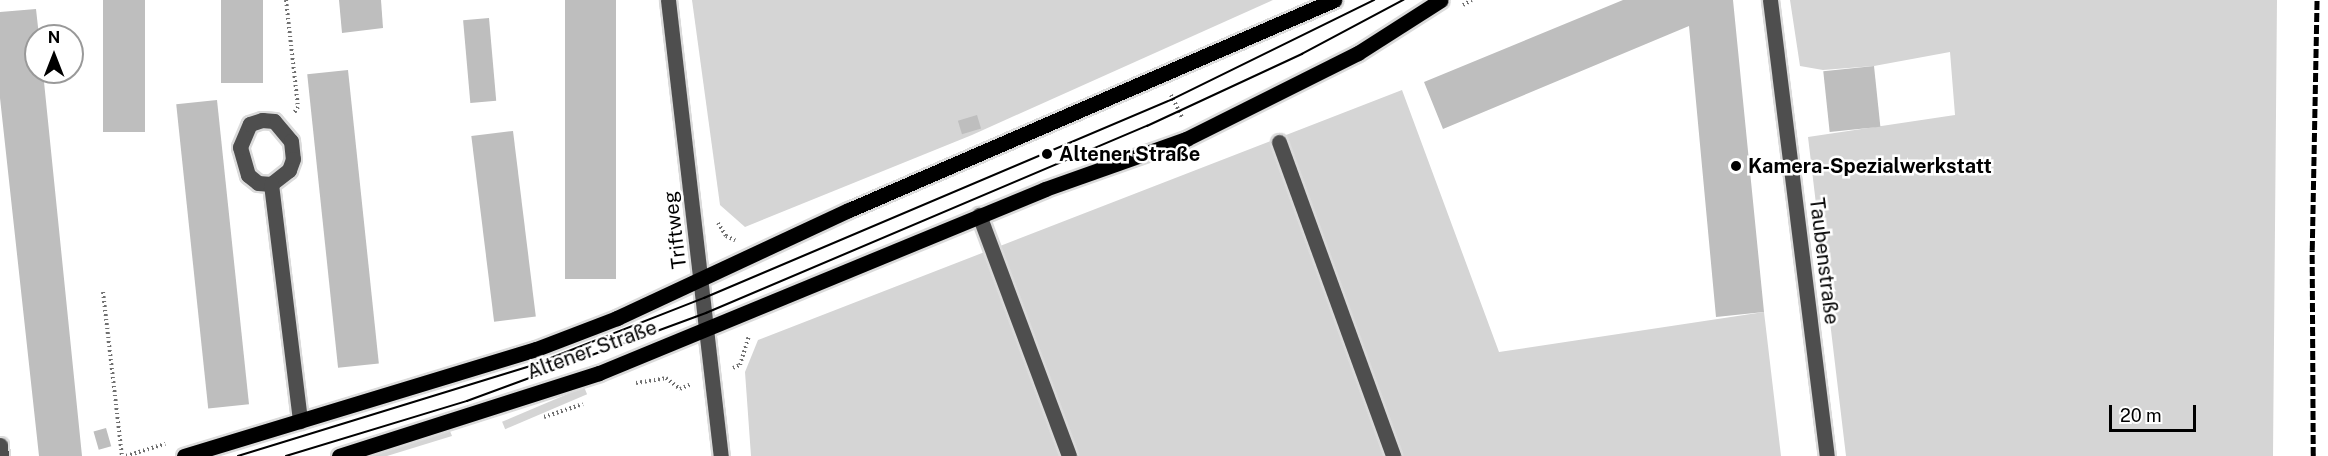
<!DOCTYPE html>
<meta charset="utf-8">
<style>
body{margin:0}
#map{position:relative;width:2328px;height:456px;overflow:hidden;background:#fff;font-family:"Public Sans",sans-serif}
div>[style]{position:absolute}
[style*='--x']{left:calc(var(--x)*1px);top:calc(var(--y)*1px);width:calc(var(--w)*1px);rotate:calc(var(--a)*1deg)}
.green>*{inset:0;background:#d5d5d5;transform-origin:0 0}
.building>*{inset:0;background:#bebebe;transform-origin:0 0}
.path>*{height:4px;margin-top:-2px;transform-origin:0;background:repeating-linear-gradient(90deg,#707070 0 1.5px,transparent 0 4.5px)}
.roads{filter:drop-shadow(2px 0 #dbdbdb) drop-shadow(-2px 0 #dbdbdb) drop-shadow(0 2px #dbdbdb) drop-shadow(0 -2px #dbdbdb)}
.minor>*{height:15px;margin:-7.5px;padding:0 7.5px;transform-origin:7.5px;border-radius:7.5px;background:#4e4e4e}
.major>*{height:15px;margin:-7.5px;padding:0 7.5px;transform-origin:7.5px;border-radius:7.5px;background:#000}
.tram>*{height:1.5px;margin:-0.75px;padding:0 0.75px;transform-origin:0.75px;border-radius:0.75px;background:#000}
.rail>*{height:4.5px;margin-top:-2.25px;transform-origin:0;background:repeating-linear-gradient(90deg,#000 0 9px,transparent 0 12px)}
.dots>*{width:16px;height:16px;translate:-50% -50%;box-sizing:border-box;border:3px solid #fff;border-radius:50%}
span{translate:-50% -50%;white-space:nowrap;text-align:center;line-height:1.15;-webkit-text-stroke:5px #fff;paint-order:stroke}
.poi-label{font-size:20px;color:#000;font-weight:700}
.left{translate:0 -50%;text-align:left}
.street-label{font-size:20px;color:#000}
.north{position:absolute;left:24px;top:24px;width:60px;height:60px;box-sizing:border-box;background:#fff;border:2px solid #999;border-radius:50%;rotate:0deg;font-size:16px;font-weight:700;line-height:24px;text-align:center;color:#000}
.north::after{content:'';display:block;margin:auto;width:21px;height:27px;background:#000;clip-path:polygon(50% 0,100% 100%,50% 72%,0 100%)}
.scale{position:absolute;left:2109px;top:405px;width:87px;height:27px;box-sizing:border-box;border:3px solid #000;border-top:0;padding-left:8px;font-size:18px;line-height:21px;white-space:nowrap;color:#000;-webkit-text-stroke:4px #fff;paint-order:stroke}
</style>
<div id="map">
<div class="green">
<div style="clip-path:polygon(692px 0,1273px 0,972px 135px,745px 227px,720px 205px)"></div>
<div style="clip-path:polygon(1790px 0,2277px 0,2273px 456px,1846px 456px,1808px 137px,1955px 115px,1950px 52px,1874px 66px,1823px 70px,1800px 66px)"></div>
<div style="clip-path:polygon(1402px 90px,1499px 352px,1764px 312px,1781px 456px,751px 456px,745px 372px,758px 340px)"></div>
<div style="left:584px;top:387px;width:8px;height:89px;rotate:67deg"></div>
<div style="clip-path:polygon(450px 431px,452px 436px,387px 456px,365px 456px)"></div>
</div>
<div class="building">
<div style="left:103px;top:0;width:42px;height:132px"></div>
<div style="left:221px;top:0;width:42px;height:83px"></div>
<div style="clip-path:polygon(339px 0,381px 0,383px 28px,342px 33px)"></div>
<div style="left:565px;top:0;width:51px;height:279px"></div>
<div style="clip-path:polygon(1623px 0,1733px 0,1764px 312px,1716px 317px,1689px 26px,1443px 129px,1424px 82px)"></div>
<div style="clip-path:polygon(36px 9px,39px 36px,36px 36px,36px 72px,43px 72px,82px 456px,39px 456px,0 98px,0 12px)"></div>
<div style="left:489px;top:18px;width:83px;height:26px;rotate:85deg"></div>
<div style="left:1874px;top:66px;width:61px;height:51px;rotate:84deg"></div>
<div style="left:348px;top:70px;width:295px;height:41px;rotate:84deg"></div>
<div style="left:217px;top:100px;width:306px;height:41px;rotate:84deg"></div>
<div style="left:977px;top:115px;width:14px;height:20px;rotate:73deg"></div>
<div style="left:513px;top:131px;width:187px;height:42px;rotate:83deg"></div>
<div style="left:106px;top:428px;width:19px;height:13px;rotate:74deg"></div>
</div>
<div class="path">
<div style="--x:286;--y:0;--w:108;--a:83.6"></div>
<div style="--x:298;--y:107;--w:7;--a:124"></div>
<div style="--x:1463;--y:5;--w:10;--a:-29"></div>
<div style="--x:1171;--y:95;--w:25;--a:64"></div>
<div style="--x:718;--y:223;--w:15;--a:58"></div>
<div style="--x:726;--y:236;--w:10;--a:24"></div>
<div style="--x:103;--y:292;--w:165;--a:83.4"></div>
<div style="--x:733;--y:368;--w:8;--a:-23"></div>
<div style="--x:740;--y:365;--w:31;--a:-73"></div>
<div style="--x:636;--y:383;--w:30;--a:-9"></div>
<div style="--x:666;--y:378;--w:18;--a:38"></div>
<div style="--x:680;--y:389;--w:13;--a:-23"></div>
<div style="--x:544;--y:417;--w:41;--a:-18.4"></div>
<div style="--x:126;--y:456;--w:41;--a:-17.1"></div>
</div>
<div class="roads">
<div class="minor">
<div style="--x:668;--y:0;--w:459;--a:83.4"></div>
<div style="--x:1770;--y:0;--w:460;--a:82.9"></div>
<div style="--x:262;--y:120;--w:12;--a:5"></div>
<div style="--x:274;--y:121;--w:26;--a:50"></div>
<div style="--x:291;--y:141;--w:18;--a:84"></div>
<div style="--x:293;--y:159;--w:12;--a:110"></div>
<div style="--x:289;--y:170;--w:23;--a:142"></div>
<div style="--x:271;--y:184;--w:13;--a:-176"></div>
<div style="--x:258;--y:183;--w:13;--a:-141"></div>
<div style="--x:248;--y:175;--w:29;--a:-106"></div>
<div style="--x:240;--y:147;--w:25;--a:-67"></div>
<div style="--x:250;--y:124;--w:13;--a:-18"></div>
<div style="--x:1279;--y:142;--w:334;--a:70"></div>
<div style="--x:271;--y:184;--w:239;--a:83"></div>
<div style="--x:979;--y:215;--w:257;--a:69.5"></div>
<div style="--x:0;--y:445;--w:11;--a:85"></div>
</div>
<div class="major">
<div style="--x:184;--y:456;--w:368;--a:-16.9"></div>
<div style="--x:536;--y:349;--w:87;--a:-20.9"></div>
<div style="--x:617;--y:318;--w:256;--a:-25"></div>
<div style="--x:849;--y:210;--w:529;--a:-23.41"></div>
<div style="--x:339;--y:456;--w:273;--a:-17.7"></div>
<div style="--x:599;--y:373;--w:482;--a:-22.4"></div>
<div style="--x:1045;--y:189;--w:150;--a:-19.5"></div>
<div style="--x:1186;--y:139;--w:192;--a:-26.6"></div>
<div style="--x:1358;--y:53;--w:98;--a:-32.6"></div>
</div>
</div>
<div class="tram">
<div style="--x:238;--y:456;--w:309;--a:-17.1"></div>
<div style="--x:533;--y:365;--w:184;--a:-21.4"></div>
<div style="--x:704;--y:298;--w:509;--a:-22.99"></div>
<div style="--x:1173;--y:99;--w:224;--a:-26.2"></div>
<div style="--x:286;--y:456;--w:189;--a:-16.9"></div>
<div style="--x:467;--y:401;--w:255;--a:-20.2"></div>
<div style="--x:706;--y:313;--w:479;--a:-23"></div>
<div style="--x:1147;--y:126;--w:171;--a:-24.9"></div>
<div style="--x:1302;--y:54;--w:115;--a:-28.1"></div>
</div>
<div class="rail">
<div style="--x:2313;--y:456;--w:206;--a:-90.3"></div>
<div style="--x:2312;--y:250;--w:250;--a:-88.9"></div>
</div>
<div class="dots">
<div style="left:1047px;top:154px;background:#000"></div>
<div style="left:1736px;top:166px;background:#000"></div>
</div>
<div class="poi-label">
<span class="left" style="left:1059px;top:154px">Altener Straße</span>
<span class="left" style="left:1748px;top:166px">Kamera-Spezialwerkstatt</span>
</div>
<div class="street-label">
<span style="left:675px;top:230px;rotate:-97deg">Triftweg</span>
<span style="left:1824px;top:261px;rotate:83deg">Taubenstraße</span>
<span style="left:592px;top:350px;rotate:-20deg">Altener Straße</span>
</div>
<div class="north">N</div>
<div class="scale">20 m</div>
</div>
